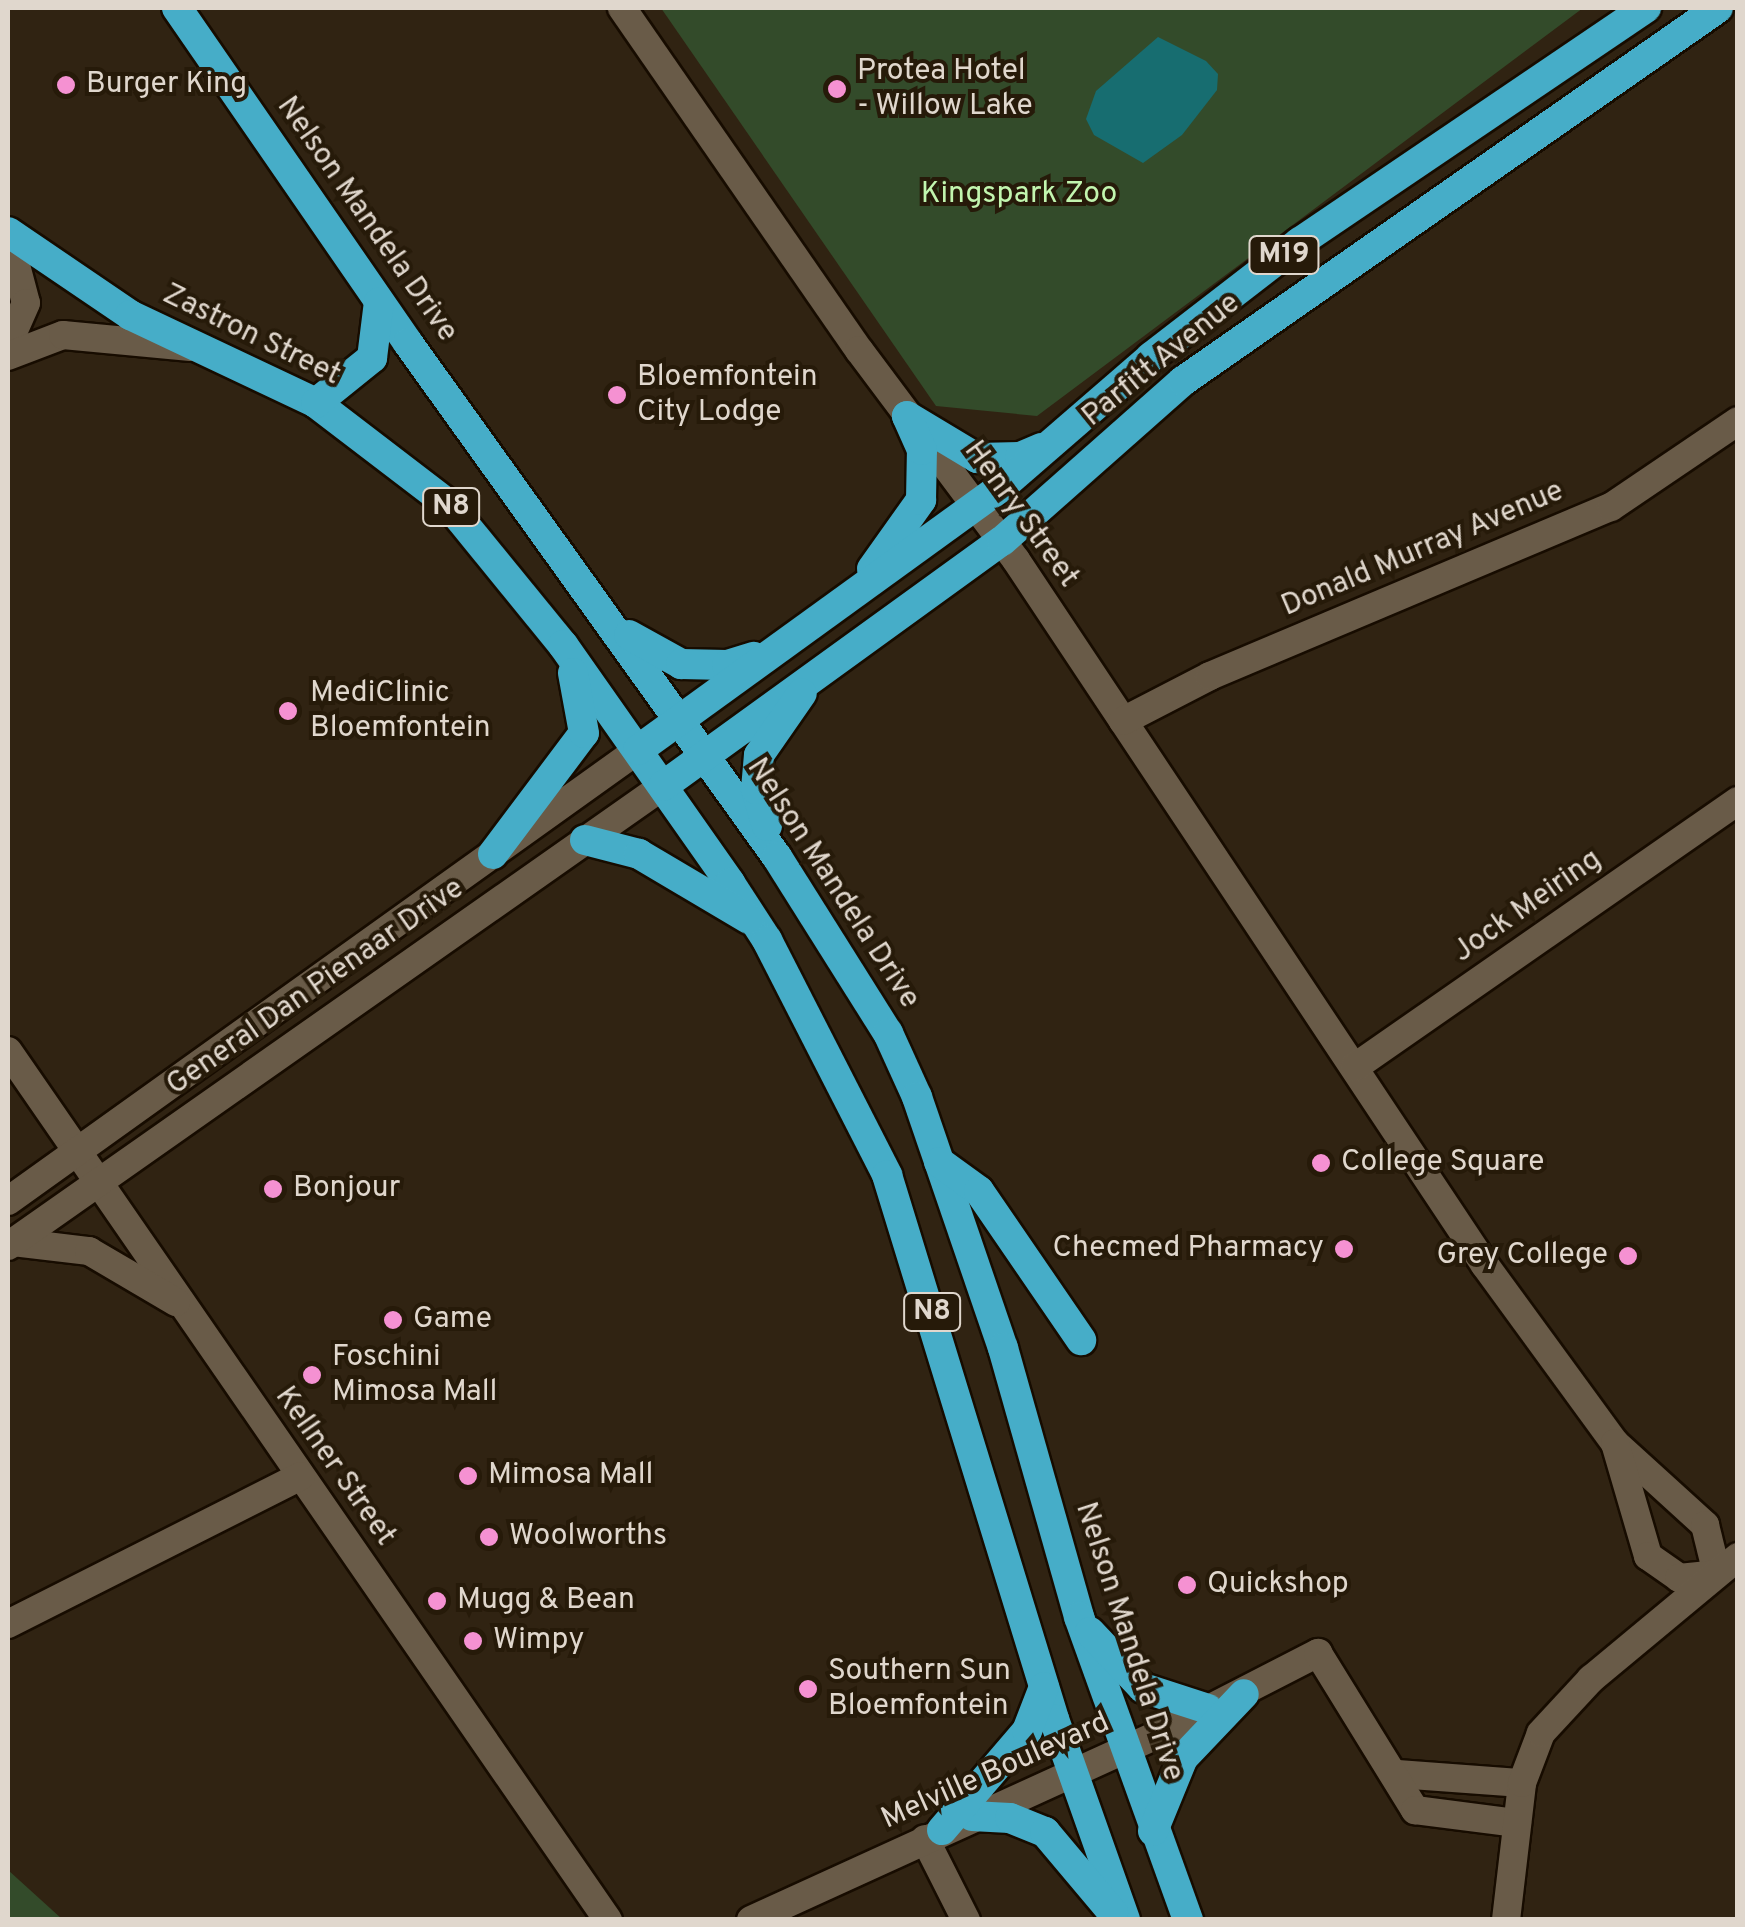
<!DOCTYPE html>
<style>
body{margin:0}
#map{position:relative;width:1745px;height:1927px;overflow:hidden;background:#302312;font-family:Overpass,sans-serif}
div>[style]{position:absolute}
[style*='--x']{left:calc(var(--x)*1px);top:calc(var(--y)*1px);width:calc(var(--w)*1px);rotate:calc(var(--a)*1deg)}
.green>*{inset:0;background:#334b2a}
.water>*{inset:0;background:#176d70}
.roads{filter:drop-shadow(2px 0 #170c00) drop-shadow(-2px 0 #170c00) drop-shadow(0 2px #170c00) drop-shadow(0 -2px #170c00)}
.minor>*{height:28px;margin:-14px;padding:0 14px;transform-origin:14px;border-radius:14px;background:#695b48}
.highway>*{height:30px;margin:-15px;padding:0 15px;transform-origin:15px;border-radius:15px;background:#46adc8}
.dots>*{width:28px;height:28px;translate:-50% -50%;box-sizing:border-box;border:5px solid #261a09;border-radius:50%}
span{translate:-50% -50%;white-space:nowrap;text-align:center;line-height:1.15;-webkit-text-stroke:8px #261a09;paint-order:stroke}
.shield-label span{padding:2px 8px;background:#261a09;border:2px solid;border-radius:8px;-webkit-text-stroke-width:0}
.shield-label{font-size:28px;color:#e0d7cd;font-weight:700}
.poi-label{font-size:30px;color:#e0d7cd}
.left{translate:0 -50%;text-align:left}
.right{translate:-100% -50%;text-align:right}
.park-label{font-size:30px;color:#c2f5af}
.street-label{font-size:30px;color:#e0d7cd}
.frame{position:absolute;inset:0;border:10px solid #e0d7cd;pointer-events:none}
</style>
<div id="map">
<div class="green">
<div style="clip-path:polygon(661px 8px,1583px 8px,1037px 416px,936px 406px)"></div>
<div style="clip-path:polygon(8px 1870px,62px 1919px,8px 1919px)"></div>
</div>
<div class="water">
<div style="clip-path:polygon(1158px 37px,1206px 61px,1218px 74px,1217px 90px,1182px 135px,1143px 163px,1094px 135px,1086px 119px,1096px 91px)"></div>
</div>
<div class="roads">
<div class="minor">
<div style="--x:622;--y:8;--w:416;--a:55.3"></div>
<div style="--x:859;--y:350;--w:262;--a:53.2"></div>
<div style="--x:1016;--y:560;--w:847;--a:56.37"></div>
<div style="--x:1485;--y:1265;--w:220;--a:53.9"></div>
<div style="--x:1615;--y:1443;--w:122;--a:42.3"></div>
<div style="--x:1705;--y:1525;--w:50;--a:76.2"></div>
<div style="--x:8;--y:235;--w:70;--a:75.2"></div>
<div style="--x:26;--y:303;--w:45;--a:113.7"></div>
<div style="--x:8;--y:356;--w:59;--a:-20.9"></div>
<div style="--x:63;--y:335;--w:128;--a:5.4"></div>
<div style="--x:1123;--y:721;--w:98;--a:-27.3"></div>
<div style="--x:1210;--y:676;--w:435;--a:-22.9"></div>
<div style="--x:1611;--y:507;--w:153;--a:-34.1"></div>
<div style="--x:8;--y:1051;--w:1056;--a:55.38"></div>
<div style="--x:1355;--y:1067;--w:466;--a:-34.8"></div>
<div style="--x:8;--y:1201;--w:775;--a:-35.6"></div>
<div style="--x:13;--y:1242;--w:77;--a:6.8"></div>
<div style="--x:89;--y:1251;--w:101;--a:30.4"></div>
<div style="--x:8;--y:1246;--w:800;--a:-35.08"></div>
<div style="--x:1615;--y:1443;--w:118;--a:73.7"></div>
<div style="--x:1648;--y:1556;--w:38;--a:35"></div>
<div style="--x:1679;--y:1578;--w:37;--a:-6"></div>
<div style="--x:8;--y:1624;--w:328;--a:-26.8"></div>
<div style="--x:1398;--y:1774;--w:124;--a:4.2"></div>
<div style="--x:925;--y:1839;--w:91;--a:63.2"></div>
<div style="--x:751;--y:1920;--w:458;--a:-24.5"></div>
<div style="--x:1168;--y:1730;--w:169;--a:-27.2"></div>
<div style="--x:1318;--y:1653;--w:185;--a:58.3"></div>
<div style="--x:1415;--y:1810;--w:103;--a:7.3"></div>
<div style="--x:1506;--y:1920;--w:138;--a:-83.3"></div>
<div style="--x:1522;--y:1783;--w:53;--a:-69.2"></div>
<div style="--x:1541;--y:1733;--w:74;--a:-47.2"></div>
<div style="--x:1591;--y:1679;--w:191;--a:-39.7"></div>
</div>
<div class="highway">
<div style="--x:177;--y:8;--w:407;--a:55.4"></div>
<div style="--x:408;--y:343;--w:633;--a:54.33"></div>
<div style="--x:777;--y:857;--w:208;--a:57.8"></div>
<div style="--x:888;--y:1033;--w:70;--a:65.6"></div>
<div style="--x:917;--y:1097;--w:265;--a:71.1"></div>
<div style="--x:1003;--y:1348;--w:280;--a:74.2"></div>
<div style="--x:1079;--y:1617;--w:322;--a:70.2"></div>
<div style="--x:8;--y:232;--w:148;--a:34.2"></div>
<div style="--x:130;--y:315;--w:206;--a:25.3"></div>
<div style="--x:316;--y:403;--w:166;--a:37.4"></div>
<div style="--x:448;--y:504;--w:182;--a:50.8"></div>
<div style="--x:563;--y:645;--w:291;--a:54.9"></div>
<div style="--x:730;--y:883;--w:68;--a:57"></div>
<div style="--x:767;--y:940;--w:264;--a:62.9"></div>
<div style="--x:887;--y:1175;--w:569;--a:72.93"></div>
<div style="--x:1054;--y:1719;--w:213;--a:70.5"></div>
<div style="--x:316;--y:403;--w:72;--a:-38.8"></div>
<div style="--x:372;--y:358;--w:56;--a:-82.9"></div>
<div style="--x:907;--y:416;--w:82;--a:31"></div>
<div style="--x:977;--y:458;--w:43;--a:-1.3"></div>
<div style="--x:1020;--y:457;--w:23;--a:-23"></div>
<div style="--x:872;--y:569;--w:85;--a:-54.6"></div>
<div style="--x:921;--y:500;--w:50;--a:-88.9"></div>
<div style="--x:922;--y:450;--w:37;--a:-114"></div>
<div style="--x:629;--y:635;--w:60;--a:29.1"></div>
<div style="--x:681;--y:664;--w:46;--a:1.2"></div>
<div style="--x:727;--y:665;--w:28;--a:-17"></div>
<div style="--x:638;--y:750;--w:447;--a:-35.9"></div>
<div style="--x:1000;--y:488;--w:200;--a:-40.9"></div>
<div style="--x:1151;--y:357;--w:188;--a:-37.7"></div>
<div style="--x:1300;--y:242;--w:418;--a:-34.1"></div>
<div style="--x:663;--y:786;--w:418;--a:-35.9"></div>
<div style="--x:1002;--y:541;--w:242;--a:-41.5"></div>
<div style="--x:1183;--y:381;--w:652;--a:-34.88"></div>
<div style="--x:767;--y:826;--w:39;--a:-107"></div>
<div style="--x:756;--y:789;--w:34;--a:-85"></div>
<div style="--x:759;--y:755;--w:75;--a:-55.3"></div>
<div style="--x:585;--y:840;--w:56;--a:14.5"></div>
<div style="--x:639;--y:854;--w:128;--a:30.6"></div>
<div style="--x:493;--y:854;--w:151;--a:-53.1"></div>
<div style="--x:584;--y:733;--w:61;--a:-100.4"></div>
<div style="--x:939;--y:1162;--w:49;--a:35.9"></div>
<div style="--x:979;--y:1191;--w:181;--a:55.6"></div>
<div style="--x:1090;--y:1632;--w:77;--a:46.6"></div>
<div style="--x:1143;--y:1688;--w:68;--a:17.9"></div>
<div style="--x:972;--y:1816;--w:38;--a:3"></div>
<div style="--x:1010;--y:1818;--w:38;--a:22"></div>
<div style="--x:1045;--y:1832;--w:106;--a:50"></div>
<div style="--x:942;--y:1830;--w:130;--a:-49.4"></div>
<div style="--x:1027;--y:1731;--w:47;--a:-68.9"></div>
<div style="--x:1153;--y:1831;--w:79;--a:-67.7"></div>
<div style="--x:1183;--y:1758;--w:88;--a:-46.4"></div>
</div>
</div>
<div class="dots">
<div style="left:66px;top:85px;background:#f591d2"></div>
<div style="left:837px;top:89px;background:#f591d2"></div>
<div style="left:617px;top:395px;background:#f591d2"></div>
<div style="left:288px;top:711px;background:#f591d2"></div>
<div style="left:1321px;top:1163px;background:#f591d2"></div>
<div style="left:273px;top:1189px;background:#f591d2"></div>
<div style="left:1344px;top:1249px;background:#f591d2"></div>
<div style="left:1628px;top:1256px;background:#f591d2"></div>
<div style="left:393px;top:1320px;background:#f591d2"></div>
<div style="left:312px;top:1375px;background:#f591d2"></div>
<div style="left:468px;top:1476px;background:#f591d2"></div>
<div style="left:489px;top:1537px;background:#f591d2"></div>
<div style="left:1187px;top:1585px;background:#f591d2"></div>
<div style="left:437px;top:1601px;background:#f591d2"></div>
<div style="left:473px;top:1641px;background:#f591d2"></div>
<div style="left:808px;top:1689px;background:#f591d2"></div>
</div>
<div class="shield-label">
<span style="left:1284px;top:255px">M19</span>
<span style="left:451px;top:507px">N8</span>
<span style="left:932px;top:1312px">N8</span>
</div>
<div class="poi-label">
<span class="left" style="left:857px;top:89px">Protea Hotel<br>- Willow Lake</span>
<span class="left" style="left:86px;top:85px">Burger King</span>
<span class="left" style="left:637px;top:395px">Bloemfontein<br>City Lodge</span>
<span class="left" style="left:310px;top:711px">MediClinic<br>Bloemfontein</span>
<span class="left" style="left:1341px;top:1163px">College Square</span>
<span class="left" style="left:293px;top:1189px">Bonjour</span>
<span class="right" style="left:1324px;top:1249px">Checmed Pharmacy</span>
<span class="right" style="left:1608px;top:1256px">Grey College</span>
<span class="left" style="left:413px;top:1320px">Game</span>
<span class="left" style="left:332px;top:1375px">Foschini<br>Mimosa Mall</span>
<span class="left" style="left:488px;top:1476px">Mimosa Mall</span>
<span class="left" style="left:509px;top:1537px">Woolworths</span>
<span class="left" style="left:1207px;top:1585px">Quickshop</span>
<span class="left" style="left:457px;top:1601px">Mugg &amp; Bean</span>
<span class="left" style="left:493px;top:1641px">Wimpy</span>
<span class="left" style="left:828px;top:1689px">Southern Sun<br>Bloemfontein</span>
</div>
<div class="park-label">
<span style="left:1019px;top:195px">Kingspark Zoo</span>
</div>
<div class="street-label">
<span style="left:366px;top:220px;rotate:55deg">Nelson Mandela Drive</span>
<span style="left:251px;top:336px;rotate:26deg">Zastron Street</span>
<span style="left:1162px;top:361px;rotate:-39deg">Parfitt Avenue</span>
<span style="left:1020px;top:515px;rotate:54deg">Henry Street</span>
<span style="left:1423px;top:550px;rotate:-23deg">Donald Murray Avenue</span>
<span style="left:832px;top:884px;rotate:57deg">Nelson Mandela Drive</span>
<span style="left:1528px;top:907px;rotate:-35deg">Jock Meiring</span>
<span style="left:316px;top:988px;rotate:-35deg">General Dan Pienaar Drive</span>
<span style="left:334px;top:1467px;rotate:55deg">Kellner Street</span>
<span style="left:1128px;top:1642px;rotate:72deg">Nelson Mandela Drive</span>
<span style="left:996px;top:1772px;rotate:-24deg">Melville Boulevard</span>
</div>
<div class="frame"></div>
</div>
